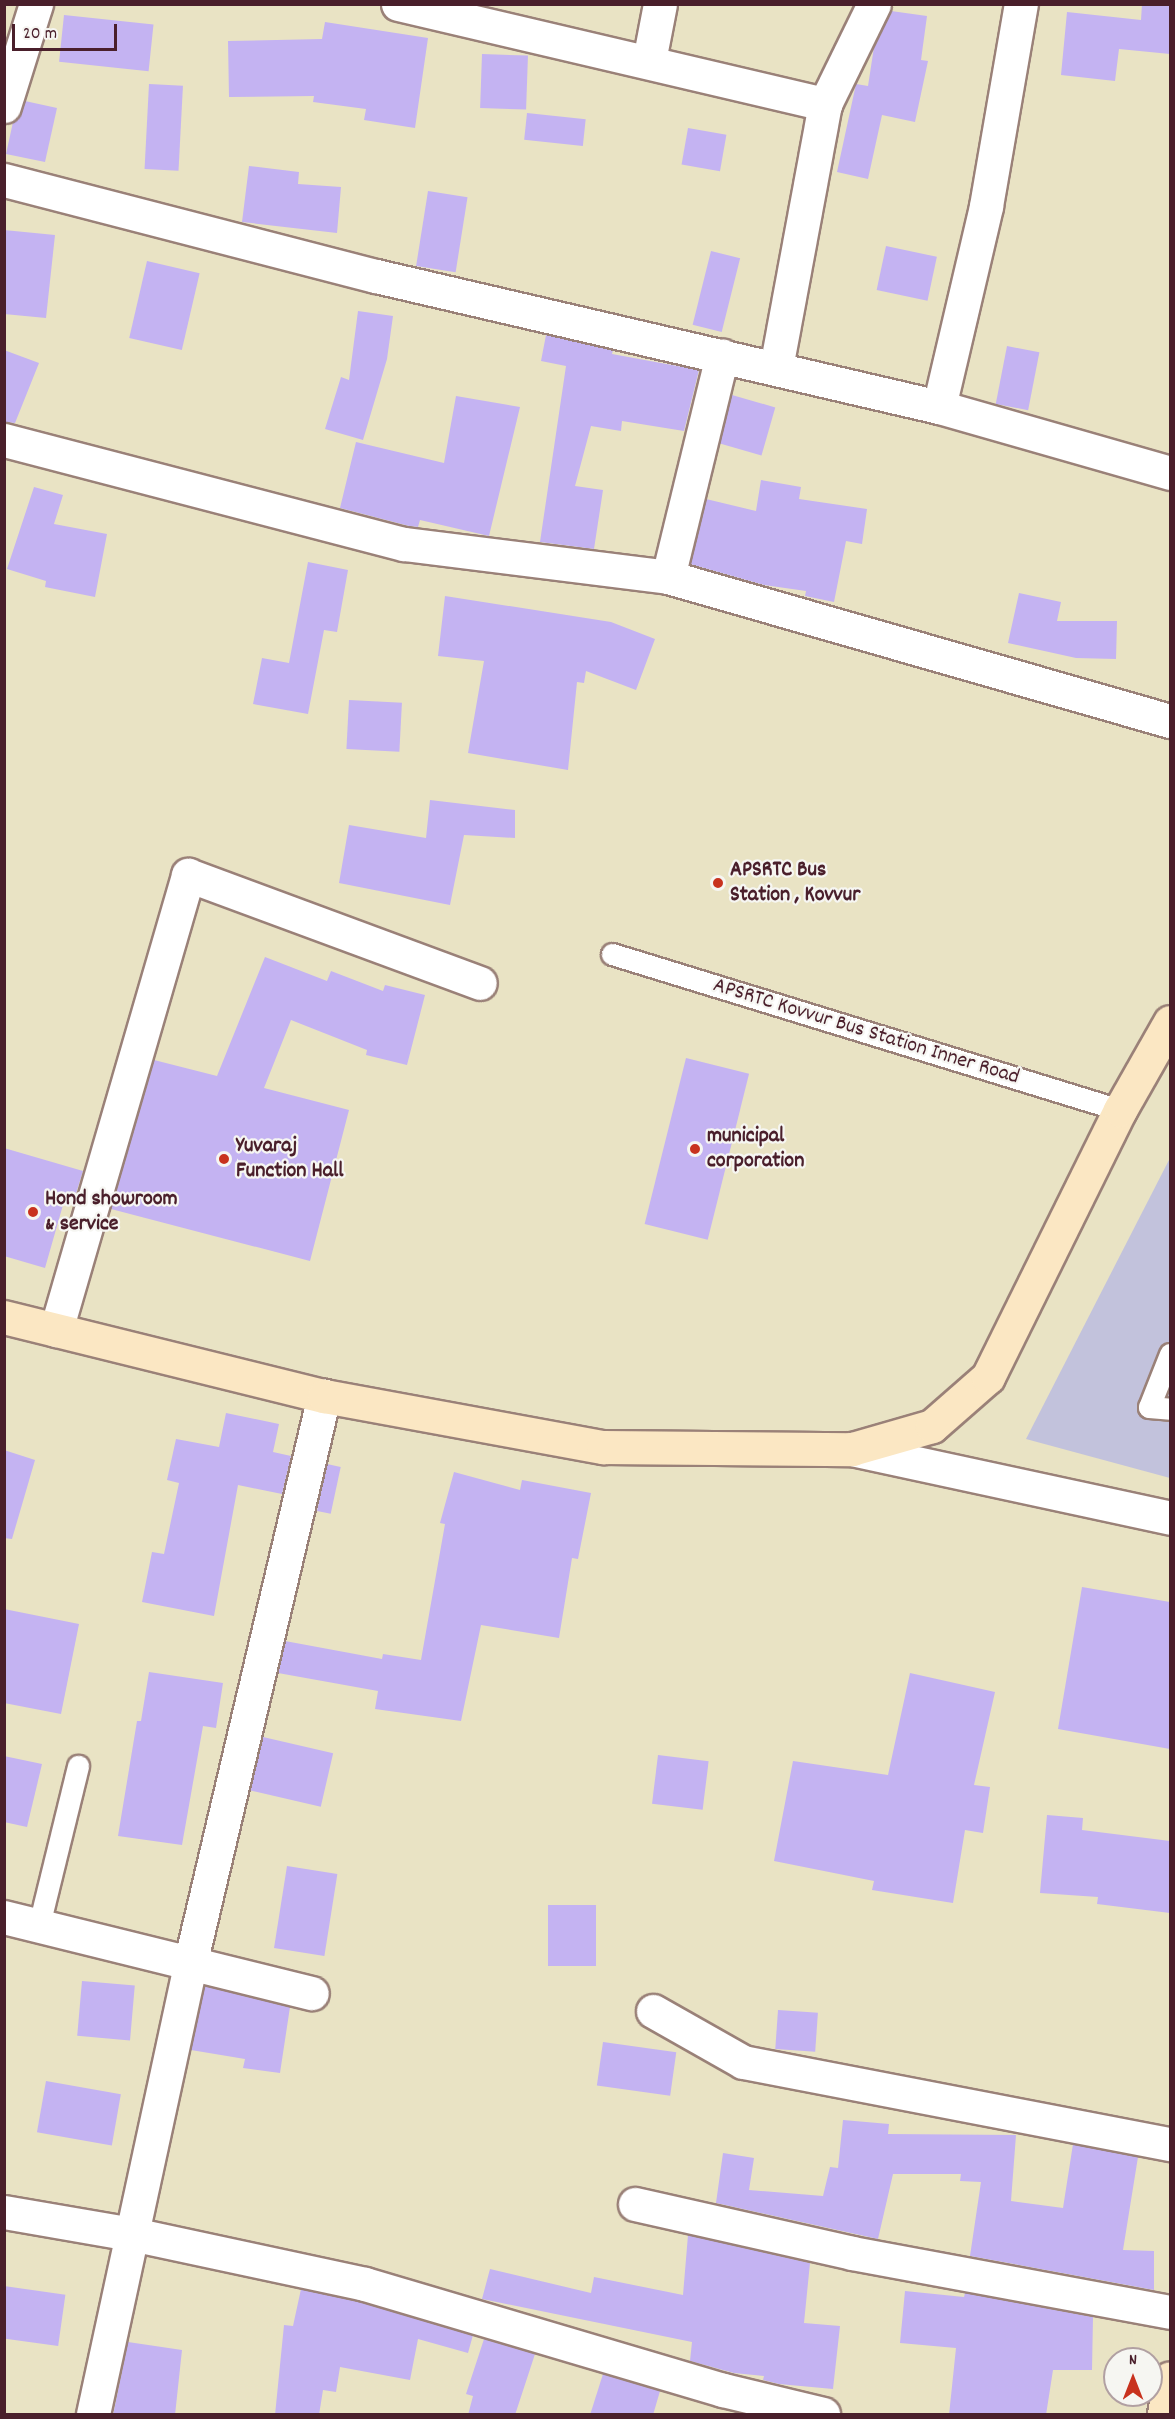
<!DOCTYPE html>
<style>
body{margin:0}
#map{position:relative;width:1175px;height:2419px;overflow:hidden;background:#e9e3c4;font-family:Dekko,sans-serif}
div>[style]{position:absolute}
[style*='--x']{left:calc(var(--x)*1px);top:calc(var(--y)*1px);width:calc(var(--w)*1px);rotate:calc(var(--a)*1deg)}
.industrial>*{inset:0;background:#c2c2dc}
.building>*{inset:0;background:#c4b3f2;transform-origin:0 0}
.roads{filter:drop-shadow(2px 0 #9a8178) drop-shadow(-2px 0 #9a8178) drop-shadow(0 2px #9a8178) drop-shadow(0 -2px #9a8178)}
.lane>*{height:21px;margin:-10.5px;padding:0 10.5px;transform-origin:10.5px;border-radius:10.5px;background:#fff}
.street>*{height:33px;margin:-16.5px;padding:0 16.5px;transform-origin:16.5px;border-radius:16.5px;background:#fff}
.secondary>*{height:33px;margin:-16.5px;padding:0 16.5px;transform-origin:16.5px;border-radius:16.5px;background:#fbe7c3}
.dots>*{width:16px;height:16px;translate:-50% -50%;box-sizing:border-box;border:3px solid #f6f6f2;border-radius:50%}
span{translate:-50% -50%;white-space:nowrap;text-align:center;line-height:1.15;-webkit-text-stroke:4.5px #f6f6f2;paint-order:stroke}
.poi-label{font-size:22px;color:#4a1f2b;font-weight:700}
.left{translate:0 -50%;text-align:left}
.street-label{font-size:22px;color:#4a1f2b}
.frame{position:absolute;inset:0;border:6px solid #4a1f2b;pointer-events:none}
.north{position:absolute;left:1103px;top:2347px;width:60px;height:60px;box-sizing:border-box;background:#f6f6f2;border:2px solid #b1a0a2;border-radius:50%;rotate:0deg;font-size:16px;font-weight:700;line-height:24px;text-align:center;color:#4a1f2b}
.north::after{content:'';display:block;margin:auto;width:21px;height:27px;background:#c8321e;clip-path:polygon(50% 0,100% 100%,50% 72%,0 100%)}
.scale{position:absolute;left:12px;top:24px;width:105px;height:27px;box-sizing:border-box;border:3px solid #4a1f2b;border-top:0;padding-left:8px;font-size:18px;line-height:21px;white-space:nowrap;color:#4a1f2b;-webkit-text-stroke:4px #f6f6f2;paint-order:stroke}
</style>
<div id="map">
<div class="industrial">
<div style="clip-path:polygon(1170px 1158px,1170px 1478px,1026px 1439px)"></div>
</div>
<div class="building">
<div style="clip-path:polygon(1142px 4px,1170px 4px,1170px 54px,1119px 49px,1115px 81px,1061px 75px,1067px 12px,1141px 20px)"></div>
<div style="clip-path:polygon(891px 11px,927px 16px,921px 60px,928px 61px,915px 122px,882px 115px,868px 179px,837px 172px,856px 84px,868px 86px,874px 47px)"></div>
<div style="left:64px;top:15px;width:90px;height:47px;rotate:6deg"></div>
<div style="clip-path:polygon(325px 22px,428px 38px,415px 128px,364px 120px,366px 109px,313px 102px,314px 96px,229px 97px,228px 41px,322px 39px)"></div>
<div style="left:482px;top:54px;width:46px;height:54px;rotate:2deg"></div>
<div style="left:149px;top:84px;width:34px;height:85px;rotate:3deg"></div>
<div style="clip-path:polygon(25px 101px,57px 108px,45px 162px,6px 154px,13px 122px)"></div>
<div style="left:527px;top:113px;width:59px;height:27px;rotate:6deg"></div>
<div style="left:688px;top:128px;width:39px;height:37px;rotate:10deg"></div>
<div style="clip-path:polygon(249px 166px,299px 172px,298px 184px,341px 187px,337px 233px,242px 222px)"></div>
<div style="left:428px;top:191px;width:40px;height:76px;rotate:9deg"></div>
<div style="clip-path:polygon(4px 230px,55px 235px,46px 318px,4px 314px)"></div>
<div style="left:886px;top:246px;width:52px;height:45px;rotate:12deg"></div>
<div style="left:711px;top:251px;width:30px;height:76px;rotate:14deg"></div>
<div style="left:147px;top:261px;width:54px;height:79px;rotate:13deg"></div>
<div style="clip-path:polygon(358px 311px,393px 316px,387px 359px,363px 440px,325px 429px,341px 377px,349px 380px)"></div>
<div style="clip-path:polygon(546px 335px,613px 350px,612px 354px,699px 370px,684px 431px,622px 421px,621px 431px,591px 426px,575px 486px,603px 490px,594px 549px,540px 542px,566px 366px,541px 361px)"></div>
<div style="left:1007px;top:346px;width:33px;height:59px;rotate:11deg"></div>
<div style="clip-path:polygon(4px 350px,39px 363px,15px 423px,4px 422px)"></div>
<div style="left:732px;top:395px;width:45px;height:50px;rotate:16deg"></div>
<div style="clip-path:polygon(456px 396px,520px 407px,489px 536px,420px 520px,418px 527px,409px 526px,340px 508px,356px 442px,444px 463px)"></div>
<div style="clip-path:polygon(761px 480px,801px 487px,799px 499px,867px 509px,862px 544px,846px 541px,834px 602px,805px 596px,806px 591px,764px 585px,690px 564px,706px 499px,756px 511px)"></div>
<div style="clip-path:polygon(34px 487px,63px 495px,54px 524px,107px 534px,95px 597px,45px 587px,46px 581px,7px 569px)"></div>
<div style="clip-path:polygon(308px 562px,348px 570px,337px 632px,324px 630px,308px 714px,253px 704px,262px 658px,289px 663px)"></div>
<div style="clip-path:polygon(1019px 593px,1061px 602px,1057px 621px,1117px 621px,1116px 659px,1076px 658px,1008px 643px)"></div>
<div style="clip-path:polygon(445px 596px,611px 622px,655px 639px,636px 690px,586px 671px,584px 683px,577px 682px,568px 770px,468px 753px,484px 661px,438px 656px)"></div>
<div style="left:349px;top:700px;width:53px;height:49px;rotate:3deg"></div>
<div style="clip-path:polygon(430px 800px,515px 810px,515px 838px,464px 835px,450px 905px,339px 883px,349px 825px,426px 838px)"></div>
<div style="clip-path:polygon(265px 957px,327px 981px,331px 971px,383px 991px,385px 985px,425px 995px,407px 1065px,366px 1055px,367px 1050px,291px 1020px,264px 1088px,349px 1110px,310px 1261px,111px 1209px,154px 1060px,217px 1076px)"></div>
<div style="left:686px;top:1058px;width:65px;height:171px;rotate:14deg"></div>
<div style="clip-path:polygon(4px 1148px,83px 1171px,74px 1200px,65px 1198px,45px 1268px,4px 1256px)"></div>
<div style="clip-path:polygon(226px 1413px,279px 1424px,273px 1452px,291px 1456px,282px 1494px,238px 1485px,214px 1616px,142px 1602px,152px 1552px,164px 1554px,179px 1483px,167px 1480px,176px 1439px,219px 1447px)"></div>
<div style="clip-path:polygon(4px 1450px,35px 1460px,12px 1539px,4px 1538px)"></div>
<div style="left:327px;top:1464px;width:14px;height:48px;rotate:12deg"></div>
<div style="clip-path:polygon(454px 1472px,520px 1490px,522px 1480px,591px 1493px,578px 1559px,572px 1558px,559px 1638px,481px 1625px,461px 1721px,375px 1709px,378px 1691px,278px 1673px,285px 1641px,382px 1659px,383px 1654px,421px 1660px,445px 1524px,440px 1523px)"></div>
<div style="clip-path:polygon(1082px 1587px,1170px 1602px,1170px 1749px,1058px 1729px)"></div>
<div style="clip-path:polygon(4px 1609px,79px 1624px,61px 1714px,4px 1703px)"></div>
<div style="clip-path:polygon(149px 1672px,223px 1683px,216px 1728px,203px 1726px,182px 1845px,118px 1836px,137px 1721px,141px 1721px)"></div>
<div style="clip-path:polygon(910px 1673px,995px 1692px,974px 1785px,990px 1787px,983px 1833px,965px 1830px,953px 1903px,872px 1890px,874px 1881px,774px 1861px,793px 1761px,888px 1775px)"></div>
<div style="left:263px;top:1737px;width:72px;height:55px;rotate:13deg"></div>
<div style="left:658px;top:1755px;width:51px;height:49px;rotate:7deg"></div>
<div style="clip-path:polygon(4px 1756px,42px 1764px,27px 1827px,4px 1822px)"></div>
<div style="clip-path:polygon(1047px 1815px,1083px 1818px,1082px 1830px,1170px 1841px,1170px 1913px,1097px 1904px,1098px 1897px,1040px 1893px)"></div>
<div style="left:287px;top:1866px;width:51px;height:83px;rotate:9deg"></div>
<div style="left:548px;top:1905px;width:48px;height:61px"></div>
<div style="left:82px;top:1981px;width:53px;height:55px;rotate:5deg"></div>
<div style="clip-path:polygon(204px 1986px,290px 2007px,280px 2073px,243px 2068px,245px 2059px,191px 2050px)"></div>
<div style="left:778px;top:2010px;width:40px;height:39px;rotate:4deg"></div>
<div style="left:603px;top:2042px;width:74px;height:44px;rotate:8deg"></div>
<div style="left:46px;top:2081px;width:76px;height:52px;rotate:10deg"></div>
<div style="clip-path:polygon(843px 2120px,889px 2124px,888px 2134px,1016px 2135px,1011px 2201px,1063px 2208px,1073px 2144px,1138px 2157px,1123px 2250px,1154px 2251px,1154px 2290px,970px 2256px,981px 2182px,960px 2181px,961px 2174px,893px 2174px,878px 2239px,716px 2203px,723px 2153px,754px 2158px,749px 2190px,823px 2196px,830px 2167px,838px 2168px)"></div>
<div style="clip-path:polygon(688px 2235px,810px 2263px,804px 2323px,840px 2326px,833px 2389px,779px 2384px,763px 2380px,764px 2376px,734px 2373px,690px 2361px,692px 2342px,482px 2299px,490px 2269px,591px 2293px,594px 2277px,683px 2295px)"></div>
<div style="left:4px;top:2286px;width:62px;height:52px;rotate:8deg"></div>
<div style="clip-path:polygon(301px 2289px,360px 2302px,473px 2335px,468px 2353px,418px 2339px,410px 2380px,340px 2367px,336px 2392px,323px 2390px,319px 2415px,275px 2415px,284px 2325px,293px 2326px)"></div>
<div style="clip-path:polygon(905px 2291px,964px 2297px,965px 2293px,1093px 2317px,1092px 2370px,1053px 2370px,1046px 2415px,949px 2415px,956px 2348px,900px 2343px)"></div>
<div style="clip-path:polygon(484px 2339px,535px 2354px,515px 2415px,468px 2415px,473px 2396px,466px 2394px)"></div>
<div style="clip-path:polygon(128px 2342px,182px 2350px,175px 2415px,113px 2415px)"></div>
<div style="clip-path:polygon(603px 2374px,660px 2391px,653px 2415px,590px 2415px)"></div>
</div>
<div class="roads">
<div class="lane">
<div style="--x:612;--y:954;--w:531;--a:17.07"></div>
<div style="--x:1170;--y:1354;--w:57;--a:111.6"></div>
<div style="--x:1149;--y:1407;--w:21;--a:5"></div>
<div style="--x:39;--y:1925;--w:164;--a:-76.2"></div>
</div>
<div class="street">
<div style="--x:398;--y:4;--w:439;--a:13.2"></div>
<div style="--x:649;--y:61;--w:58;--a:-79.1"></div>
<div style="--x:4;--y:106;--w:107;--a:-72.6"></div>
<div style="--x:4;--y:180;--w:384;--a:14.5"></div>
<div style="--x:376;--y:276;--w:578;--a:13.1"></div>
<div style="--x:939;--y:407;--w:240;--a:15.9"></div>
<div style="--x:776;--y:368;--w:269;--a:-79.5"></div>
<div style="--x:825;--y:104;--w:111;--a:-63.9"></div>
<div style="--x:939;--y:407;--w:206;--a:-76.8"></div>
<div style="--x:986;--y:206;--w:205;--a:-80.2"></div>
<div style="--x:4;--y:440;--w:413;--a:14.6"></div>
<div style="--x:404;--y:544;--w:266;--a:7.1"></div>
<div style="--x:668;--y:577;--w:522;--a:16.01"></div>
<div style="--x:668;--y:577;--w:228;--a:-76.3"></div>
<div style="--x:56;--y:1330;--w:474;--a:-73.8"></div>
<div style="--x:188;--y:875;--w:311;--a:20.3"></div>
<div style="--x:852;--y:1449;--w:325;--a:12.2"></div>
<div style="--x:4;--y:1917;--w:317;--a:13.9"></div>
<div style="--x:653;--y:2011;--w:103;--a:29.5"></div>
<div style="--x:743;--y:2062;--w:435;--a:10.9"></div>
<div style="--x:635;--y:2204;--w:222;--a:12.7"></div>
<div style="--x:852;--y:2253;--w:323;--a:10.5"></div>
<div style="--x:4;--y:2212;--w:130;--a:9.8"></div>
<div style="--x:132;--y:2234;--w:238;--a:12.1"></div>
<div style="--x:365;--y:2284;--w:373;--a:16.5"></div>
<div style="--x:723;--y:2390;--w:103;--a:13.5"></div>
<div style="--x:93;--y:2414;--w:460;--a:-77.8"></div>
<div style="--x:190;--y:1964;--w:584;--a:-76.73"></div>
</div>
<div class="secondary">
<div style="--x:4;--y:1317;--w:330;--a:13.9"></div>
<div style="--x:324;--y:1396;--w:284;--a:10.4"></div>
<div style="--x:603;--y:1447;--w:249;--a:0.5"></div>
<div style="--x:852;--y:1449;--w:83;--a:-16"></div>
<div style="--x:932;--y:1426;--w:74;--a:-41.2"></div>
<div style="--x:988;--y:1377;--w:298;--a:-63.7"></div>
<div style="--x:1120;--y:1110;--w:101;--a:-60.4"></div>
<div style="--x:1164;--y:2414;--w:36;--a:-81"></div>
</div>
</div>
<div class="dots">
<div style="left:718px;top:883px;background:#c8321e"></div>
<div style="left:695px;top:1149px;background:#c8321e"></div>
<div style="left:224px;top:1159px;background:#c8321e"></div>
<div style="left:33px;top:1212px;background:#c8321e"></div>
</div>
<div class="poi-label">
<span class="left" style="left:730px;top:883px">APSRTC Bus<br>Station , Kovvur</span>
<span class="left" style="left:707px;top:1149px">municipal<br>corporation</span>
<span class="left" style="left:236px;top:1159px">Yuvaraj<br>Function Hall</span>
<span class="left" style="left:45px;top:1212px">Hond showroom<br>&amp; service</span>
</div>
<div class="street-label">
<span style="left:866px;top:1032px;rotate:17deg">APSRTC Kovvur Bus Station Inner Road</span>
</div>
<div class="frame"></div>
<div class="north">N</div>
<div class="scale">20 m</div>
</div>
